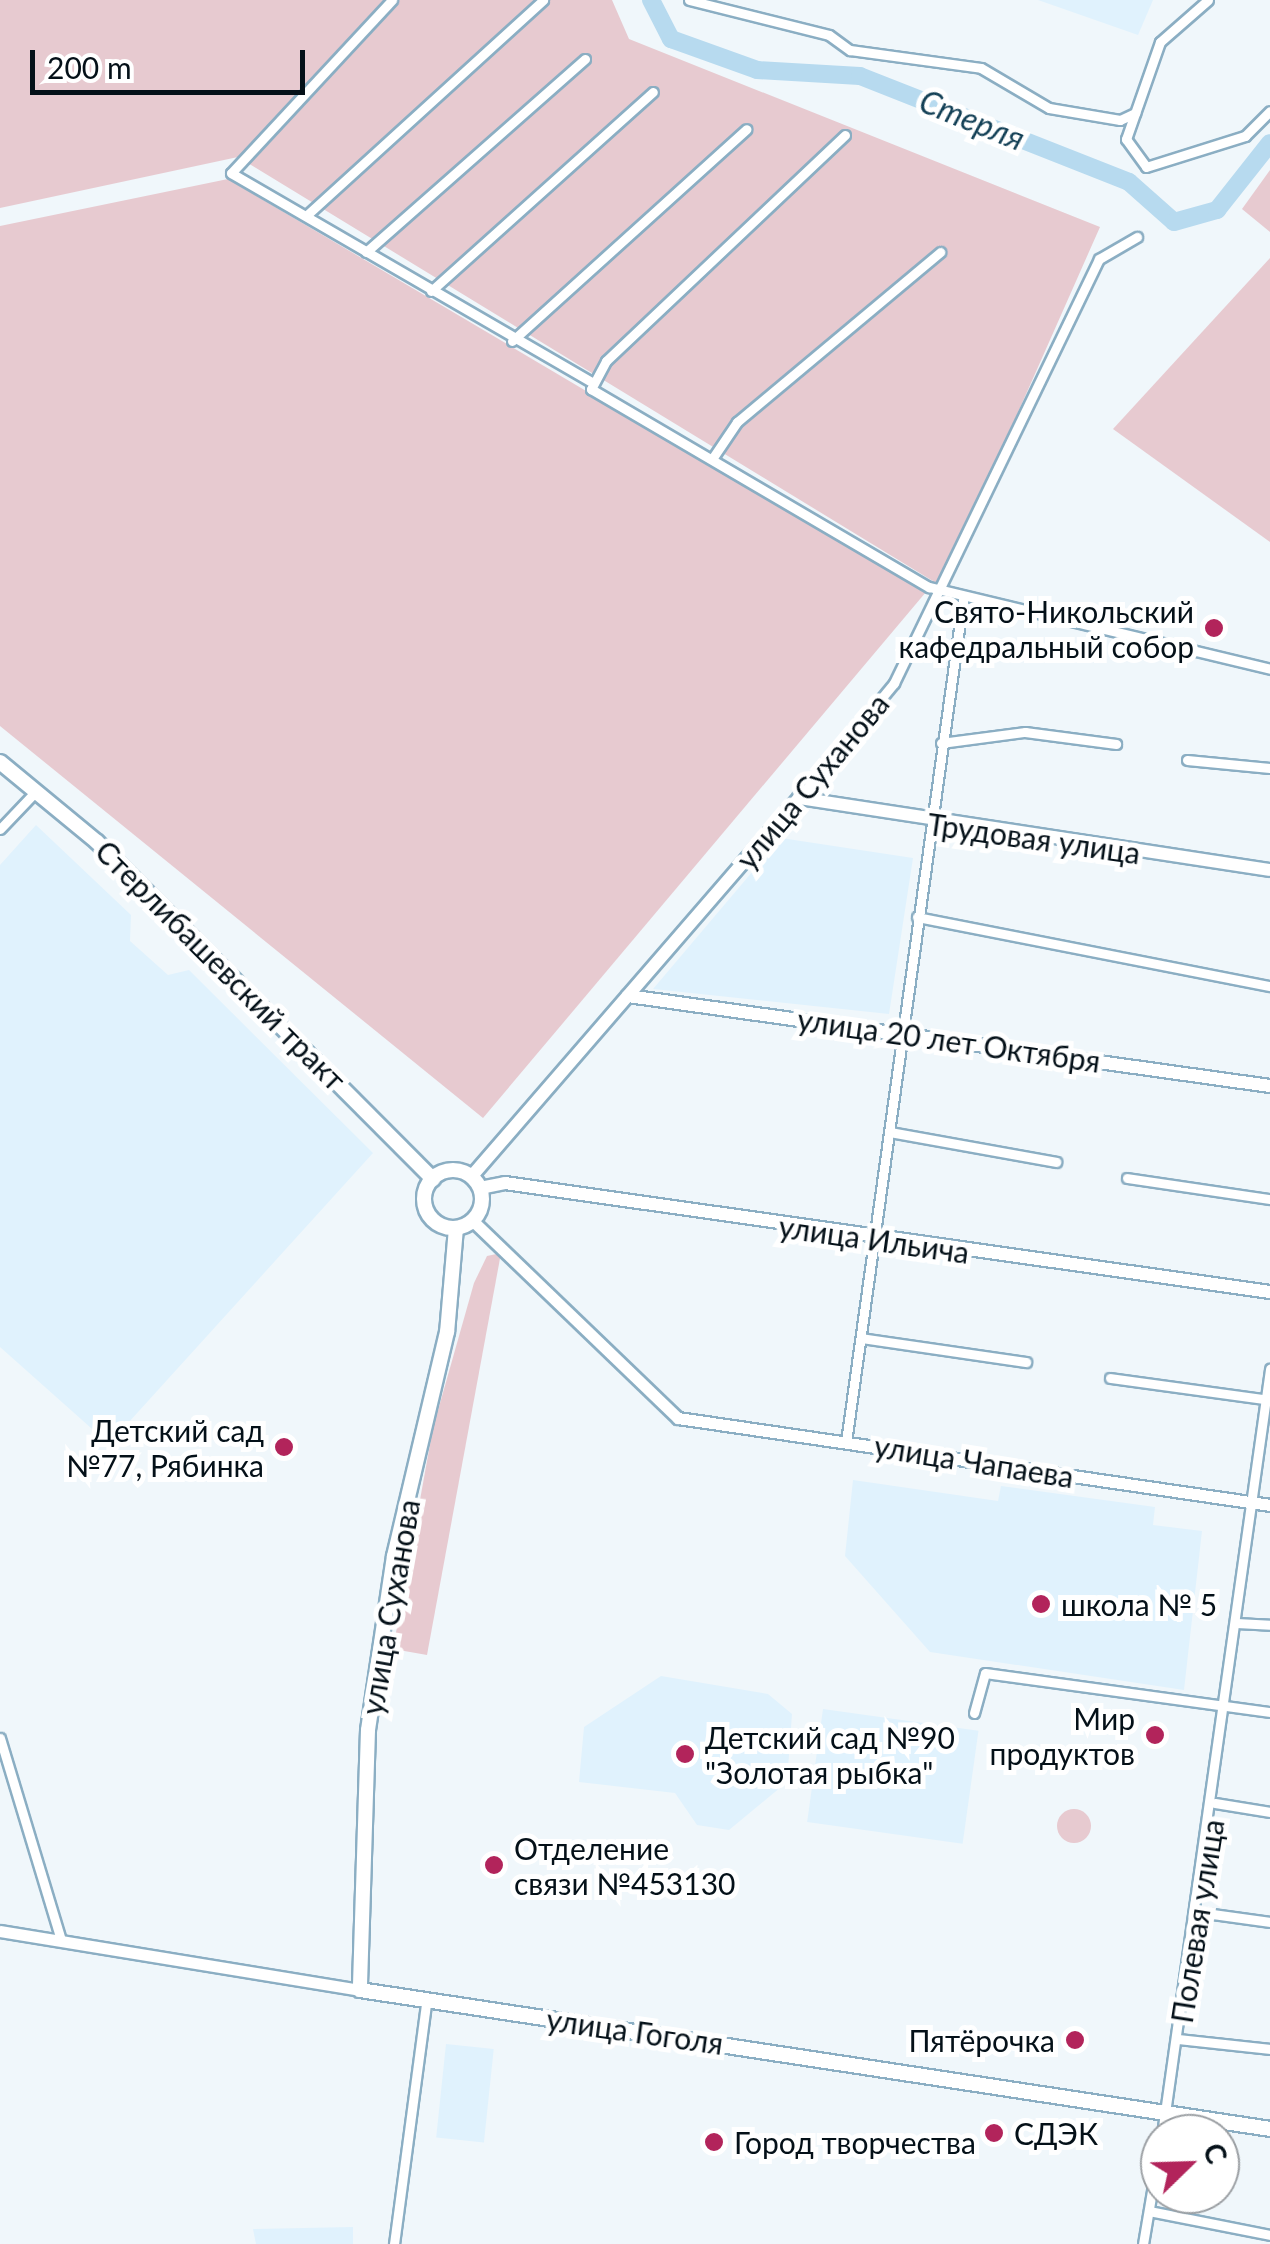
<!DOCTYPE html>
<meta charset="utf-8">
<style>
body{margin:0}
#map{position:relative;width:1270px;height:2244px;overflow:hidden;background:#f0f7fb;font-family:Lato,sans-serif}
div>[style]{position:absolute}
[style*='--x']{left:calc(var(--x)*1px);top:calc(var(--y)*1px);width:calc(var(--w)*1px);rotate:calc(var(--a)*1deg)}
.built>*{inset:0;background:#e0f2fd;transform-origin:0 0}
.green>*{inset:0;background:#e7cad0}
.round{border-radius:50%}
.river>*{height:18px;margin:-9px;padding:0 9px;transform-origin:9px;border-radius:9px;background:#b7daef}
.roads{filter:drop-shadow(2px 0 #8baec3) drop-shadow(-2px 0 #8baec3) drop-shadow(0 2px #8baec3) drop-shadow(0 -2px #8baec3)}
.minor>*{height:9px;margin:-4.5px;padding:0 4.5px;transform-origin:4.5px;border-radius:4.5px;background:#fff}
.tertiary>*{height:11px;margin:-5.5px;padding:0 5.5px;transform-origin:5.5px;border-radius:5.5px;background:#fff}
.secondary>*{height:12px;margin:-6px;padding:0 6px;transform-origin:6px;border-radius:6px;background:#fff}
.primary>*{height:14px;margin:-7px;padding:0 7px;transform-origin:7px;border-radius:7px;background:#fff}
.primary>.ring{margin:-7px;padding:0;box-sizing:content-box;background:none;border:14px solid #fff;border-radius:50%}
.dots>*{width:28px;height:28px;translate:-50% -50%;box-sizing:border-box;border:5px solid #fff;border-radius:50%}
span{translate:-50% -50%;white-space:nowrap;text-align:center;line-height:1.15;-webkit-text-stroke:10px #fff;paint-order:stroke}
.poi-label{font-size:30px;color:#041018}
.right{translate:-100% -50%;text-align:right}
.left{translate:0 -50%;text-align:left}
.street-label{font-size:30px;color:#041018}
.water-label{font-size:32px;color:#123f55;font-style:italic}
.north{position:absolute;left:1140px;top:2114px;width:100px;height:100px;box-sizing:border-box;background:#fff;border:2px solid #9b9fa3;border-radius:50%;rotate:67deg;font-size:28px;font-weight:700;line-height:40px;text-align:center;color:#041018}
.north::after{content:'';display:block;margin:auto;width:35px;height:45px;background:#b2245b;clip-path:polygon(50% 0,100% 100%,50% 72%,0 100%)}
.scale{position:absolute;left:30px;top:50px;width:275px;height:45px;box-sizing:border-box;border:5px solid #041018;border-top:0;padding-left:12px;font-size:30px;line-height:35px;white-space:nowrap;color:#041018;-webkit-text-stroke:8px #fff;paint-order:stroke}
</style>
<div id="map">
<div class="built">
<div style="clip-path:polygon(1038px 0,1153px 0,1138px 35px)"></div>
<div style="clip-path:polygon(36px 825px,131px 915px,130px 941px,168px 975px,189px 970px,373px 1153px,109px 1444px,0 1347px,0 865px)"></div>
<div style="clip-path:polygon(781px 838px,913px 858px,889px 1014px,653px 989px)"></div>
<div style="clip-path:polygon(853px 1480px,998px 1501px,1001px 1486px,1155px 1507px,1153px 1525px,1202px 1531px,1184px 1690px,930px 1652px,845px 1556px)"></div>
<div style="clip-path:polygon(661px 1676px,768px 1694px,792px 1714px,787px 1782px,729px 1830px,697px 1825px,675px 1793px,579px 1782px,584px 1727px)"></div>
<div style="left:823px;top:1709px;width:157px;height:114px;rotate:8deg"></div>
<div style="left:446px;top:2044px;width:48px;height:94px;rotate:6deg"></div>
<div style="clip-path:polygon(353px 2227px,353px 2244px,256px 2244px,253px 2229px)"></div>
</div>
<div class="green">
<div style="clip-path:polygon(0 0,612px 0,629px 39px,1100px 227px,941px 586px,238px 157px,0 208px)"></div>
<div style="clip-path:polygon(1270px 170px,1270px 232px,1242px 209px)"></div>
<div style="clip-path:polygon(228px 179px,926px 592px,483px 1118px,0 726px,0 226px)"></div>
<div style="clip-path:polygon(1270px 258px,1270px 542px,1113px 429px)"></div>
<div style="clip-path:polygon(501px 1253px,427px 1655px,393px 1649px,433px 1428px,474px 1283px,487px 1256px)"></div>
<div class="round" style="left:1057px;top:1809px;width:34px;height:34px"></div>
</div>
<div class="river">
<div style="--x:651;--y:0;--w:44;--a:62.9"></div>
<div style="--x:671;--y:39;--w:91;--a:19.8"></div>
<div style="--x:757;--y:70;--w:103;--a:3.3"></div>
<div style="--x:860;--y:76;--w:289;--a:21.5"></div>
<div style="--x:1129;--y:182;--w:60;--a:41.6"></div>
<div style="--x:1174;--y:222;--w:45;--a:-15.6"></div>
<div style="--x:1217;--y:210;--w:85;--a:-51.7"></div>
</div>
<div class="roads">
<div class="minor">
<div style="--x:392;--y:0;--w:236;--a:132.9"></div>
<div style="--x:231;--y:173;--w:415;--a:30.1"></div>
<div style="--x:689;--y:0;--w:144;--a:14"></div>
<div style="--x:829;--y:35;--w:26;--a:36"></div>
<div style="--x:850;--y:50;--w:132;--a:7.8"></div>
<div style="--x:981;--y:68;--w:79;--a:30.5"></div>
<div style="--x:1049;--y:108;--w:72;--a:9.6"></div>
<div style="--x:1120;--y:120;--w:17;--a:-25"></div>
<div style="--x:1208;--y:0;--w:64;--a:138.8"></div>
<div style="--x:1160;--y:42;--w:103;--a:109.3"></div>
<div style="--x:1126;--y:139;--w:34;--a:54"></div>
<div style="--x:1146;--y:167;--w:104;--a:-17.4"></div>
<div style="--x:1245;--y:136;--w:35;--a:-45"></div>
<div style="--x:845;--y:135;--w:329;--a:136.6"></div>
<div style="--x:606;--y:361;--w:32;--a:118"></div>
<div style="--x:591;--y:389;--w:392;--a:30.4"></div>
<div style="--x:929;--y:587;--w:351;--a:13.5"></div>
<div style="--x:308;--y:214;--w:318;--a:-42.3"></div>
<div style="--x:366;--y:252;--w:292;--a:-41.4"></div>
<div style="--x:431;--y:291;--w:298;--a:-41.9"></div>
<div style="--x:512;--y:341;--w:316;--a:-42.1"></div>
<div style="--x:712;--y:459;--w:45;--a:-56"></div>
<div style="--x:737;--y:422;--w:265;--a:-39.9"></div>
<div style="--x:941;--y:743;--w:85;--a:-7.5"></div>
<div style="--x:1025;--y:732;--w:92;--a:7.5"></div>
<div style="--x:1187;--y:760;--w:83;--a:5.5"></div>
<div style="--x:799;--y:798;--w:149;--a:-50.4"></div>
<div style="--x:894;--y:683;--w:471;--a:-64.2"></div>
<div style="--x:1099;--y:259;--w:44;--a:-30.1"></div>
<div style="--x:0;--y:829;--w:52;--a:-46.5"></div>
<div style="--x:917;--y:917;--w:360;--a:11.1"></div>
<div style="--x:890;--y:1132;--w:169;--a:10.2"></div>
<div style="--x:1127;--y:1178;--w:145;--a:8.4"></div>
<div style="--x:861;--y:1338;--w:167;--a:8.3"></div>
<div style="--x:1110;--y:1378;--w:162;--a:7.8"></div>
<div style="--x:846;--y:1442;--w:850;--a:-82.09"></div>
<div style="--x:1236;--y:1623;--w:34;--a:3"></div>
<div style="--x:974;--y:1713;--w:41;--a:-74.6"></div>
<div style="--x:985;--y:1673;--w:288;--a:7.8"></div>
<div style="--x:0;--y:1738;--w:211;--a:73.2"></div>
<div style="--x:1215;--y:1803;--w:56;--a:9.3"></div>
<div style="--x:1198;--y:1912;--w:73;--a:7.9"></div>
<div style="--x:1178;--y:2039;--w:93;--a:6.2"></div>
<div style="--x:1162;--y:2134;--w:773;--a:-81.96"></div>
<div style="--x:1149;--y:2211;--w:123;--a:11.2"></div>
<div style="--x:394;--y:2244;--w:243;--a:-82.4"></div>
<div style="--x:1143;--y:2244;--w:102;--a:-80.4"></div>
</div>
<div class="tertiary">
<div style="--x:473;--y:1221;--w:284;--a:43.9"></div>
<div style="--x:678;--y:1418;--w:598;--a:8.36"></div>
<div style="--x:0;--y:1931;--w:365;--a:9.3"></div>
</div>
<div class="secondary">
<div style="--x:628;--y:996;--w:648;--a:7.98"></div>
<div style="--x:471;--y:1177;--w:501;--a:-49.13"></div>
<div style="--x:799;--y:798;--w:476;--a:8.7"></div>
<div style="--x:480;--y:1188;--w:25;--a:-11"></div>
<div style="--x:505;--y:1183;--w:773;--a:8.11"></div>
</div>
<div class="primary">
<div style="--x:0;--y:762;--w:126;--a:39.5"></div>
<div style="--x:97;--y:842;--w:476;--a:45.1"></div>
<div class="ring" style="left:424px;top:1170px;width:44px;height:44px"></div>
<div style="--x:456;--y:1228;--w:104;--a:94.9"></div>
<div style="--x:447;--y:1332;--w:230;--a:103.3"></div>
<div style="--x:394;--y:1556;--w:176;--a:98.5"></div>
<div style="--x:368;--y:1730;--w:260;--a:91.8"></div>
<div style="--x:360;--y:1990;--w:921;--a:8.68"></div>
</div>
</div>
<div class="dots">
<div style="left:1214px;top:628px;background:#b2245b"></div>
<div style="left:284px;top:1447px;background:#b2245b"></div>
<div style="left:1041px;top:1604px;background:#b2245b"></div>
<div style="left:1155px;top:1735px;background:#b2245b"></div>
<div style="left:685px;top:1754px;background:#b2245b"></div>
<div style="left:494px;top:1865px;background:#b2245b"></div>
<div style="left:1075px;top:2040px;background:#b2245b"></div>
<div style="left:994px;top:2133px;background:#b2245b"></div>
<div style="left:714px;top:2142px;background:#b2245b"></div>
</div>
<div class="poi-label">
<span class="right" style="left:1194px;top:628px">Свято-Никольский<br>кафедральный собор</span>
<span class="right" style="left:264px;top:1447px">Детский сад<br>№77, Рябинка</span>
<span class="left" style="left:1061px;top:1604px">школа № 5</span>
<span class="right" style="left:1135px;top:1735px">Мир<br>продуктов</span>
<span class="left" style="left:705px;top:1754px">Детский сад №90<br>"Золотая рыбка"</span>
<span class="left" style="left:514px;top:1865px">Отделение<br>связи №453130</span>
<span class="right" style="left:1055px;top:2040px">Пятёрочка</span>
<span class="left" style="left:1014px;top:2133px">СДЭК</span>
<span class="left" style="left:734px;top:2142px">Город творчества</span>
</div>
<div class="street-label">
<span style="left:812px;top:781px;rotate:-50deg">улица Суханова</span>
<span style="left:1034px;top:838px;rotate:8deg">Трудовая улица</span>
<span style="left:221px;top:965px;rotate:45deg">Стерлибашевский тракт</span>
<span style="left:949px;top:1040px;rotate:8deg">улица 20 лет Октября</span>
<span style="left:874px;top:1239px;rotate:8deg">улица Ильича</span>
<span style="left:974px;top:1461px;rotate:9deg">улица Чапаева</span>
<span style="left:390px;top:1607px;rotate:-80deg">улица Суханова</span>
<span style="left:1197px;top:1921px;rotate:-81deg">Полевая улица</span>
<span style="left:635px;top:2031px;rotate:8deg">улица Гоголя</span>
</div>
<div class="water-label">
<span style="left:972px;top:120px;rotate:22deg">Стерля</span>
</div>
<div class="north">С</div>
<div class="scale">200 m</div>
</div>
